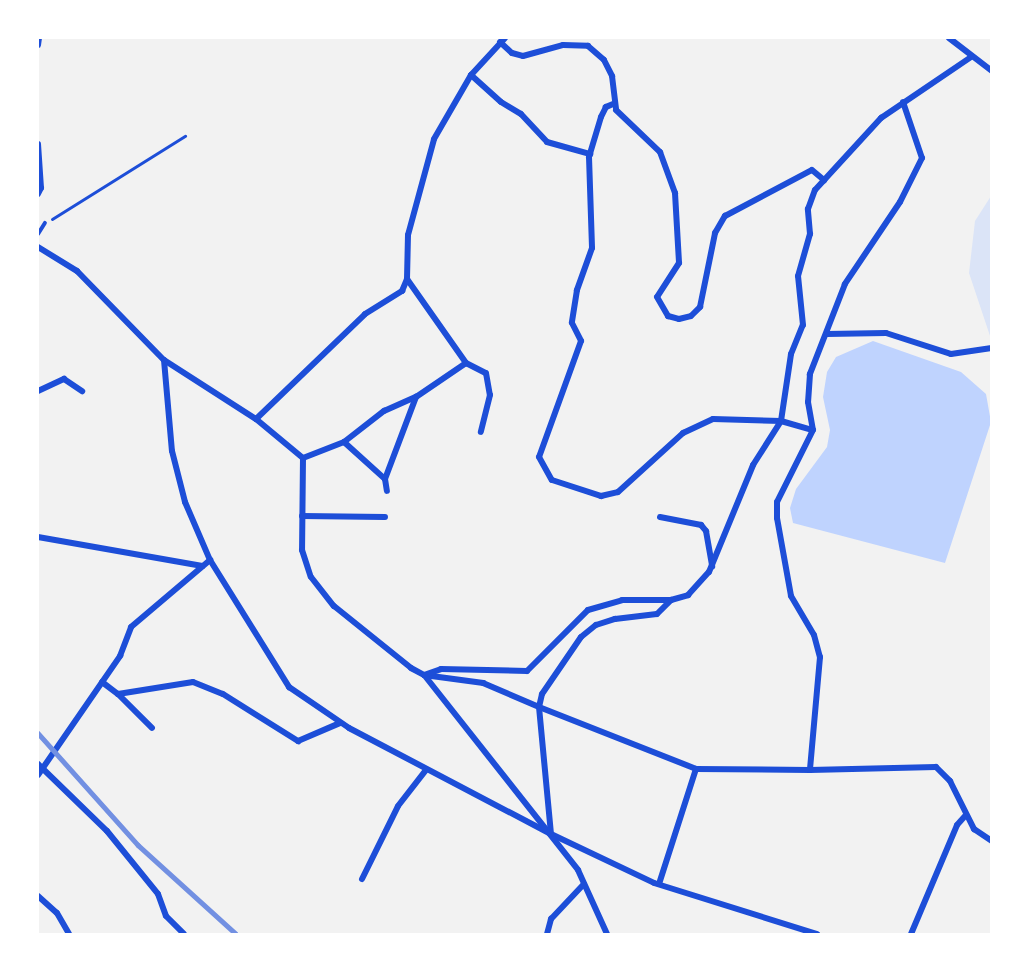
<!DOCTYPE html>
<style>
body{margin:0}
#map{position:relative;width:1029px;height:972px;overflow:hidden;background:#f2f2f2;font-family:"Archivo Narrow",sans-serif}
div>[style]{position:absolute}
[style*='--x']{left:calc(var(--x)*1px);top:calc(var(--y)*1px);width:calc(var(--w)*1px);rotate:calc(var(--a)*1deg)}
.green>*{inset:0;background:#dbe4f7}
.water>*{inset:0;background:#bfd3fe}
.path>*{height:3px;margin:-1.5px;padding:0 1.5px;transform-origin:1.5px;border-radius:1.5px;background:#1d4ed8}
.service>*{height:4px;margin:-2px;padding:0 2px;transform-origin:2px;border-radius:2px;background:#1d4ed8}
.minor>*{height:6px;margin:-3px;padding:0 3px;transform-origin:3px;border-radius:3px;background:#1d4ed8}
.rail>*{height:4.5px;margin:-2.25px;padding:0 2.25px;transform-origin:2.25px;border-radius:2.25px;background:#7290e2}
span{translate:-50% -50%;white-space:nowrap;text-align:center;line-height:1.15;-webkit-text-stroke:5px #fff;paint-order:stroke}
.frame{position:absolute;inset:0;border:39px solid #fff;pointer-events:none}
</style>
<div id="map">
<div class="green">
<div style="clip-path:polygon(991px 196px,991px 339px,969px 273px,975px 221px)"></div>
</div>
<div class="water">
<div style="clip-path:polygon(873px 341px,961px 372px,986px 394px,991px 422px,945px 563px,793px 523px,790px 508px,796px 489px,827px 447px,830px 430px,823px 397px,827px 372px,836px 357px)"></div>
</div>
<div class="path">
<div style="--x:52;--y:219;--w:157;--a:-32"></div>
</div>
<div class="service">
<div style="--x:38;--y:234;--w:13;--a:-58"></div>
</div>
<div class="minor">
<div style="--x:949;--y:38;--w:54;--a:37.5"></div>
<div style="--x:500;--y:42;--w:16;--a:43"></div>
<div style="--x:512;--y:53;--w:11;--a:15"></div>
<div style="--x:523;--y:56;--w:41;--a:-15.4"></div>
<div style="--x:563;--y:45;--w:25;--a:2"></div>
<div style="--x:588;--y:46;--w:21;--a:41"></div>
<div style="--x:604;--y:60;--w:18;--a:63"></div>
<div style="--x:612;--y:76;--w:34;--a:83"></div>
<div style="--x:616;--y:110;--w:61;--a:43.7"></div>
<div style="--x:660;--y:152;--w:44;--a:69.9"></div>
<div style="--x:675;--y:193;--w:70;--a:86.7"></div>
<div style="--x:679;--y:263;--w:40;--a:122.9"></div>
<div style="--x:657;--y:297;--w:22;--a:60"></div>
<div style="--x:668;--y:316;--w:11;--a:15"></div>
<div style="--x:679;--y:319;--w:12;--a:-14"></div>
<div style="--x:691;--y:316;--w:13;--a:-45"></div>
<div style="--x:700;--y:307;--w:76;--a:-78.5"></div>
<div style="--x:715;--y:233;--w:20;--a:-60"></div>
<div style="--x:725;--y:216;--w:98;--a:-27.9"></div>
<div style="--x:812;--y:170;--w:16;--a:40"></div>
<div style="--x:38;--y:45;--w:7;--a:-82"></div>
<div style="--x:471;--y:75;--w:40;--a:42"></div>
<div style="--x:501;--y:102;--w:23;--a:31"></div>
<div style="--x:521;--y:114;--w:38;--a:47"></div>
<div style="--x:547;--y:142;--w:45;--a:15.6"></div>
<div style="--x:903;--y:102;--w:59;--a:71.3"></div>
<div style="--x:922;--y:158;--w:49;--a:116.6"></div>
<div style="--x:900;--y:202;--w:99;--a:123.9"></div>
<div style="--x:845;--y:284;--w:97;--a:111.3"></div>
<div style="--x:810;--y:374;--w:28;--a:94"></div>
<div style="--x:808;--y:402;--w:28;--a:80"></div>
<div style="--x:813;--y:430;--w:80;--a:116.6"></div>
<div style="--x:777;--y:502;--w:16;--a:90"></div>
<div style="--x:777;--y:518;--w:79;--a:79.8"></div>
<div style="--x:791;--y:596;--w:45;--a:59.5"></div>
<div style="--x:814;--y:635;--w:23;--a:75"></div>
<div style="--x:820;--y:657;--w:113;--a:95.1"></div>
<div style="--x:810;--y:770;--w:126;--a:-1.4"></div>
<div style="--x:936;--y:767;--w:20;--a:45"></div>
<div style="--x:950;--y:781;--w:54;--a:63.4"></div>
<div style="--x:974;--y:829;--w:22;--a:34"></div>
<div style="--x:613;--y:104;--w:8;--a:157"></div>
<div style="--x:606;--y:107;--w:11;--a:117"></div>
<div style="--x:601;--y:117;--w:42;--a:106.7"></div>
<div style="--x:589;--y:157;--w:91;--a:88.1"></div>
<div style="--x:592;--y:248;--w:45;--a:109.7"></div>
<div style="--x:577;--y:290;--w:33;--a:99"></div>
<div style="--x:572;--y:323;--w:20;--a:63"></div>
<div style="--x:581;--y:341;--w:123;--a:109.9"></div>
<div style="--x:539;--y:457;--w:26;--a:61"></div>
<div style="--x:552;--y:480;--w:52;--a:18.1"></div>
<div style="--x:601;--y:496;--w:17;--a:-13"></div>
<div style="--x:618;--y:492;--w:88;--a:-42.2"></div>
<div style="--x:683;--y:433;--w:33;--a:-25"></div>
<div style="--x:713;--y:419;--w:68;--a:1.7"></div>
<div style="--x:781;--y:421;--w:33;--a:16"></div>
<div style="--x:38;--y:144;--w:44;--a:86.1"></div>
<div style="--x:41;--y:188;--w:7;--a:117"></div>
<div style="--x:38;--y:247;--w:46;--a:31.6"></div>
<div style="--x:77;--y:271;--w:124;--a:45.7"></div>
<div style="--x:164;--y:360;--w:109;--a:32.7"></div>
<div style="--x:256;--y:419;--w:61;--a:39.7"></div>
<div style="--x:303;--y:458;--w:92;--a:90.6"></div>
<div style="--x:302;--y:550;--w:28;--a:72"></div>
<div style="--x:311;--y:577;--w:37;--a:52"></div>
<div style="--x:334;--y:606;--w:99;--a:38.8"></div>
<div style="--x:411;--y:668;--w:15;--a:28"></div>
<div style="--x:424;--y:675;--w:60;--a:7.7"></div>
<div style="--x:483;--y:683;--w:61;--a:23.2"></div>
<div style="--x:539;--y:707;--w:13;--a:-77"></div>
<div style="--x:542;--y:694;--w:69;--a:-55.6"></div>
<div style="--x:581;--y:637;--w:19;--a:-39"></div>
<div style="--x:596;--y:625;--w:20;--a:-18"></div>
<div style="--x:615;--y:619;--w:42;--a:-6.8"></div>
<div style="--x:657;--y:614;--w:20;--a:-45"></div>
<div style="--x:407;--y:279;--w:103;--a:54.9"></div>
<div style="--x:466;--y:363;--w:22;--a:27"></div>
<div style="--x:486;--y:373;--w:22;--a:80"></div>
<div style="--x:490;--y:395;--w:38;--a:104"></div>
<div style="--x:827;--y:334;--w:59;--a:-1"></div>
<div style="--x:886;--y:333;--w:68;--a:17.9"></div>
<div style="--x:951;--y:354;--w:41;--a:-8.3"></div>
<div style="--x:164;--y:360;--w:91;--a:85"></div>
<div style="--x:172;--y:451;--w:53;--a:75.7"></div>
<div style="--x:185;--y:502;--w:63;--a:66.7"></div>
<div style="--x:210;--y:560;--w:150;--a:58.1"></div>
<div style="--x:289;--y:687;--w:73;--a:34.3"></div>
<div style="--x:349;--y:728;--w:228;--a:27.7"></div>
<div style="--x:551;--y:834;--w:114;--a:25.4"></div>
<div style="--x:654;--y:883;--w:171;--a:17.4"></div>
<div style="--x:38;--y:391;--w:29;--a:-25"></div>
<div style="--x:64;--y:379;--w:22;--a:34"></div>
<div style="--x:256;--y:419;--w:151;--a:-43.9"></div>
<div style="--x:365;--y:314;--w:44;--a:-31.9"></div>
<div style="--x:402;--y:291;--w:13;--a:-67"></div>
<div style="--x:407;--y:279;--w:44;--a:-88.7"></div>
<div style="--x:408;--y:235;--w:99;--a:-74.8"></div>
<div style="--x:434;--y:139;--w:74;--a:-60"></div>
<div style="--x:471;--y:75;--w:50;--a:-47.4"></div>
<div style="--x:344;--y:442;--w:51;--a:-37.8"></div>
<div style="--x:384;--y:411;--w:35;--a:-24"></div>
<div style="--x:303;--y:458;--w:44;--a:-21.3"></div>
<div style="--x:344;--y:442;--w:55;--a:42.1"></div>
<div style="--x:385;--y:479;--w:12;--a:81"></div>
<div style="--x:385;--y:479;--w:88;--a:-69.3"></div>
<div style="--x:416;--y:397;--w:60;--a:-34.2"></div>
<div style="--x:302;--y:516;--w:83;--a:0.7"></div>
<div style="--x:660;--y:517;--w:42;--a:11"></div>
<div style="--x:701;--y:525;--w:8;--a:50"></div>
<div style="--x:706;--y:531;--w:36;--a:80"></div>
<div style="--x:38;--y:537;--w:167;--a:10"></div>
<div style="--x:424;--y:675;--w:18;--a:-19"></div>
<div style="--x:441;--y:669;--w:86;--a:1.3"></div>
<div style="--x:527;--y:671;--w:86;--a:-45"></div>
<div style="--x:588;--y:610;--w:35;--a:-16"></div>
<div style="--x:622;--y:600;--w:49;--a:0"></div>
<div style="--x:671;--y:600;--w:18;--a:-16"></div>
<div style="--x:688;--y:595;--w:31;--a:-48"></div>
<div style="--x:709;--y:572;--w:116;--a:-67.6"></div>
<div style="--x:753;--y:465;--w:52;--a:-57.5"></div>
<div style="--x:781;--y:421;--w:68;--a:-81.5"></div>
<div style="--x:791;--y:354;--w:31;--a:-68"></div>
<div style="--x:803;--y:325;--w:49;--a:-95.8"></div>
<div style="--x:798;--y:276;--w:44;--a:-74.1"></div>
<div style="--x:810;--y:234;--w:25;--a:-95"></div>
<div style="--x:808;--y:209;--w:20;--a:-70"></div>
<div style="--x:815;--y:190;--w:98;--a:-47.5"></div>
<div style="--x:881;--y:118;--w:109;--a:-34.1"></div>
<div style="--x:425;--y:676;--w:247;--a:51.7"></div>
<div style="--x:578;--y:870;--w:70;--a:65.6"></div>
<div style="--x:102;--y:682;--w:20;--a:37"></div>
<div style="--x:118;--y:694;--w:76;--a:-9.1"></div>
<div style="--x:193;--y:682;--w:32;--a:22"></div>
<div style="--x:223;--y:694;--w:89;--a:32.1"></div>
<div style="--x:298;--y:741;--w:46;--a:-23.2"></div>
<div style="--x:118;--y:694;--w:48;--a:45"></div>
<div style="--x:38;--y:764;--w:96;--a:44.2"></div>
<div style="--x:107;--y:831;--w:81;--a:51"></div>
<div style="--x:158;--y:894;--w:23;--a:70"></div>
<div style="--x:166;--y:916;--w:25;--a:45"></div>
<div style="--x:38;--y:775;--w:145;--a:-55.4"></div>
<div style="--x:120;--y:656;--w:31;--a:-69"></div>
<div style="--x:131;--y:627;--w:104;--a:-40.3"></div>
<div style="--x:551;--y:834;--w:128;--a:-95.4"></div>
<div style="--x:539;--y:707;--w:169;--a:21.5"></div>
<div style="--x:696;--y:769;--w:114;--a:0.5"></div>
<div style="--x:362;--y:879;--w:81;--a:-63.7"></div>
<div style="--x:398;--y:806;--w:46;--a:-52.1"></div>
<div style="--x:659;--y:884;--w:121;--a:-72.2"></div>
<div style="--x:38;--y:896;--w:25;--a:42"></div>
<div style="--x:57;--y:913;--w:24;--a:60"></div>
<div style="--x:547;--y:934;--w:16;--a:-75"></div>
<div style="--x:551;--y:919;--w:48;--a:-46.7"></div>
<div style="--x:911;--y:934;--w:118;--a:-67.1"></div>
<div style="--x:957;--y:825;--w:12;--a:-48"></div>
</div>
<div class="rail">
<div style="--x:38;--y:733;--w:150;--a:48.2"></div>
<div style="--x:138;--y:845;--w:132;--a:42.2"></div>
</div>
<div class="frame"></div>
</div>
